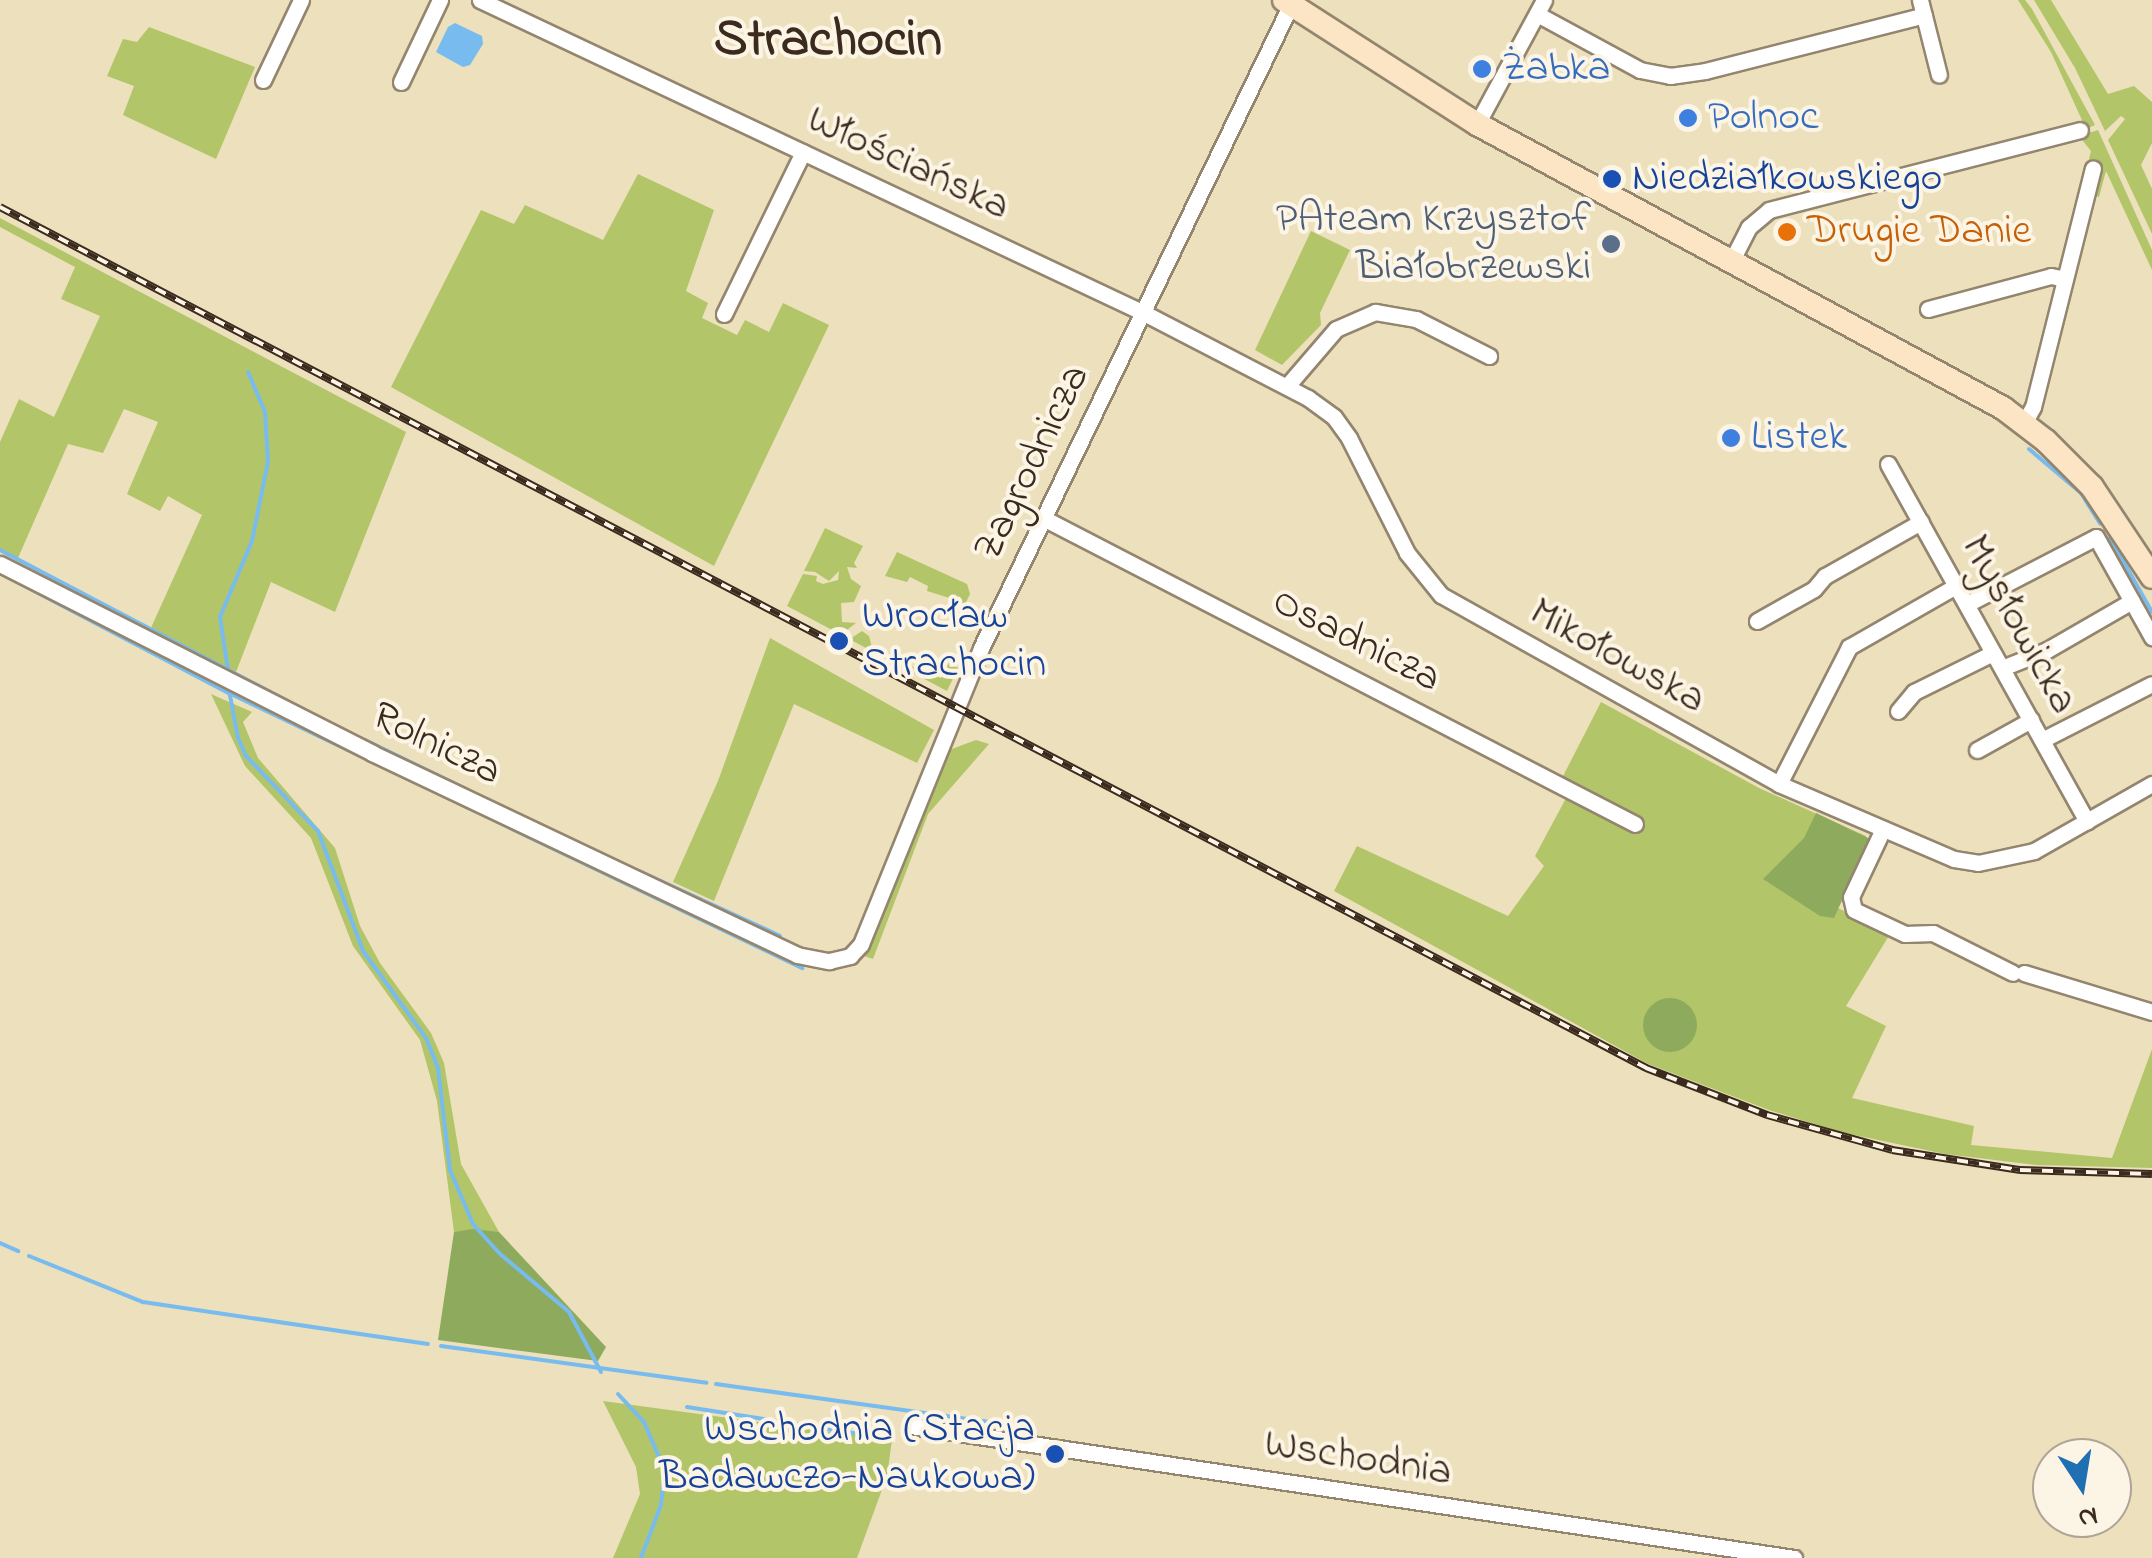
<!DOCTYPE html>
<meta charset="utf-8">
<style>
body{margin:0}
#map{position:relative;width:2152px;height:1558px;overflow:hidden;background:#ece0bd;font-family:"Indie Flower",sans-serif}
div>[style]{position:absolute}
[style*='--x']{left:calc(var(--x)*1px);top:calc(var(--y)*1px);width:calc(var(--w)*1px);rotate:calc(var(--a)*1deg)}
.green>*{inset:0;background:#b3c569}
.forest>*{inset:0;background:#8eaa5d}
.round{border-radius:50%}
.water>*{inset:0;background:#78bbee}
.stream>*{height:4px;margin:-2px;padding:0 2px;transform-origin:2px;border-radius:2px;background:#78bbee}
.roads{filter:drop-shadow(2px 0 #94856e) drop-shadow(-2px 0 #94856e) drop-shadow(0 2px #94856e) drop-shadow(0 -2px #94856e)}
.street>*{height:15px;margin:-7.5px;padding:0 7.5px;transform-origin:7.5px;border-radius:7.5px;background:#fff}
.secondary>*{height:22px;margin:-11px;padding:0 11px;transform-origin:11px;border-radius:11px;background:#fce5c4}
.rail>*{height:8px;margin-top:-4px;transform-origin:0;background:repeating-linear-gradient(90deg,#fcf5e5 0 11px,#3b2a1e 0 22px);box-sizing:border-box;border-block:2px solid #3b2a1e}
.dots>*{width:28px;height:28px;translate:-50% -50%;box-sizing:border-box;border:5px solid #fcf5e5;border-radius:50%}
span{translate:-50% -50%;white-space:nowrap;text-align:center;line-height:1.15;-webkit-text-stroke:8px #fcf5e5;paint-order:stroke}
.shop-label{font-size:42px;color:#366cbe}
.left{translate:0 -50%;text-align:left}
.street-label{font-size:42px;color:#3b2a1e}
.transit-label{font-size:42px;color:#164399}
.right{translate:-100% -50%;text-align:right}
.service-label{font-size:42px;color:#4e5e75}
.food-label{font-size:42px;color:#c56008}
.district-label{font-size:52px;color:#3b2a1e;font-weight:700}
.north{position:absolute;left:2032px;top:1438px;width:100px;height:100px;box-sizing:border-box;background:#fcf5e5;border:2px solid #afa495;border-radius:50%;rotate:168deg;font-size:28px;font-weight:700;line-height:40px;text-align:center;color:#3b2a1e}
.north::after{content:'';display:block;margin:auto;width:35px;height:45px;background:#1f6fb2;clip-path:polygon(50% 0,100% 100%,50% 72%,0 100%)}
</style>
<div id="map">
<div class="green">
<div style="clip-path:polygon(2018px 0,2025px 0,2032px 9px,2095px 125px,2086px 129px,2051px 52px)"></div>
<div style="clip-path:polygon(2034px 0,2051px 0,2108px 94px,2134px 86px,2152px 102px,2152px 143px,2141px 165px,2152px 189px,2152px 234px,2108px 140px,2125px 119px,2121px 116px,2105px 131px,2075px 68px)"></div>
<div style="clip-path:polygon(149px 27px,255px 67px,216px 159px,123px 115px,134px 86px,107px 76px,123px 39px,137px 42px)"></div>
<div style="clip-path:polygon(2098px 130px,2152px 250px,2152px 270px,2106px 171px,2099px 197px,2093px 195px,2088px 163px,2091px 151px,2079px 136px)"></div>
<div style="clip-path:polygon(638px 174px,714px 210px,686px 291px,708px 303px,702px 318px,737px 335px,745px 320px,769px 332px,783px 303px,829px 325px,714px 566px,391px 387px,481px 210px,514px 224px,525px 205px,603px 240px)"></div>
<div style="clip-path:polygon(0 218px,406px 432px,335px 612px,271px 582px,236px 672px,150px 630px,202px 515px,168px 496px,160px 511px,127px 494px,158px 422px,124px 409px,103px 453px,68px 444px,18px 558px,0 549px,0 442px,19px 399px,54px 417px,100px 316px,61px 299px,75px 267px,0 227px)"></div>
<div style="clip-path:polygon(1311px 231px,1350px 250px,1320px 313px,1321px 325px,1282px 365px,1255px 350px)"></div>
<div style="clip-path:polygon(825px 528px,863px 546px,854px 563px,857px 568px,847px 567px,851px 579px,861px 586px,854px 602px,841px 603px,842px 622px,856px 623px,847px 630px,853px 637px,862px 631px,869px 636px,872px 648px,920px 670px,931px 666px,932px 674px,941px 678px,949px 663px,958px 668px,947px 691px,787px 606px,803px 574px,817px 576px,816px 581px,823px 584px,838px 580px,839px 571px,829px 581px,815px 572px,804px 571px)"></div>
<div style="clip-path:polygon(897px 552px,967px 584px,970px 594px,962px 610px,955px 604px,956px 600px,927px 591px,928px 586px,910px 577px,907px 582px,885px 576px)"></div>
<div style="clip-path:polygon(770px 638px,934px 730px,917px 763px,794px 704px,714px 901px,673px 882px,718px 781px)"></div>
<div style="clip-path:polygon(211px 694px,252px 712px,243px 722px,258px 758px,335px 848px,360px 926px,380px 963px,431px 1033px,444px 1063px,461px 1164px,499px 1232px,454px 1232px,437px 1101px,420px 1040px,353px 946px,311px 838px,245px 766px)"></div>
<div style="clip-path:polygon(1601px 702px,1759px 788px,1866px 836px,1869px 846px,1838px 908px,1890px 934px,1846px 1006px,1886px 1026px,1852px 1098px,1974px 1126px,1971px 1145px,2112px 1158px,2152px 1049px,2152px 1168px,2036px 1165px,1945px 1154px,1840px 1132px,1769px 1110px,1648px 1064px,1334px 891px,1357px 846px,1508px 916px,1544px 866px,1535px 856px,1572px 787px,1561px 780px)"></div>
<div style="clip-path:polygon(976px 740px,989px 744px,928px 814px,873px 959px,864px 956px,949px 750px)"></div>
<div style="clip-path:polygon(603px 1401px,892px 1440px,887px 1476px,857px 1558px,613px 1558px,640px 1494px,636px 1467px)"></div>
</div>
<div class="forest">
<div style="clip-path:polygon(1816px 813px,1870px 839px,1834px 918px,1820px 916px,1763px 879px,1804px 838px)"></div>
<div class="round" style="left:1643px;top:998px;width:54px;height:54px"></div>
<div style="clip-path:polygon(473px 1229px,499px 1232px,606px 1347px,598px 1361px,438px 1340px,454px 1232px)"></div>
</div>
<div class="water">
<div style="clip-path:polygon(455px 23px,482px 36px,483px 44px,470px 65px,463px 67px,436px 52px,448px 27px)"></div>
</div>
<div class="stream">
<div style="--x:2029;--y:449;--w:68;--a:40.2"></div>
<div style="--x:2081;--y:493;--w:36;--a:58"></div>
<div style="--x:2110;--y:538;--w:85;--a:60.4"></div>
<div style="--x:0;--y:550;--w:364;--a:27.7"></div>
<div style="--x:0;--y:573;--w:259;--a:27.7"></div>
<div style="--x:229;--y:693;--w:636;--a:25.64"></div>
<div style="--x:228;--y:670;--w:54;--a:-98.6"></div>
<div style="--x:220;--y:617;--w:82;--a:-67.2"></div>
<div style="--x:252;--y:541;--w:81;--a:-78.6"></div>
<div style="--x:268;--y:462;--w:50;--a:-93.4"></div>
<div style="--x:265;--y:412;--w:43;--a:-113"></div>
<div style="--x:229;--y:690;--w:49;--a:79.4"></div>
<div style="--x:238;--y:738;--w:20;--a:66"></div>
<div style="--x:246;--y:756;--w:104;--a:46.2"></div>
<div style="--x:318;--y:831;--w:128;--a:69.4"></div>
<div style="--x:363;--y:951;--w:107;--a:54.1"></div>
<div style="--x:426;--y:1038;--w:32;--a:68"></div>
<div style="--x:438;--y:1068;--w:103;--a:83.3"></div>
<div style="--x:450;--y:1170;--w:59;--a:66.9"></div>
<div style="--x:473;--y:1224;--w:39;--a:48"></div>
<div style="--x:499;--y:1253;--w:92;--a:40.1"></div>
<div style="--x:569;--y:1312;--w:68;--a:61.9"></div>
<div style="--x:365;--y:740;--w:114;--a:25.9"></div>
<div style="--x:639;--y:871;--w:155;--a:24.7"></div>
<div style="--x:0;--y:1243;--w:20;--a:24"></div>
<div style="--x:29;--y:1256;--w:123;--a:22"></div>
<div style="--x:143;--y:1302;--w:288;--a:8.4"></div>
<div style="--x:441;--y:1346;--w:268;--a:7.9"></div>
<div style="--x:716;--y:1384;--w:292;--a:7.9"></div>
<div style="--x:618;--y:1394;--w:38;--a:47"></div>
<div style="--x:644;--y:1422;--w:53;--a:66.8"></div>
<div style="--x:665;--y:1471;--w:34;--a:97"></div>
<div style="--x:661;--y:1505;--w:57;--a:110.7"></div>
<div style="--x:687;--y:1407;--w:200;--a:8.9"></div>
</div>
<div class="roads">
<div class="street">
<div style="--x:480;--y:0;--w:734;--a:25.24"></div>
<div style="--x:1144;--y:313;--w:185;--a:27.4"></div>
<div style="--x:1308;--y:398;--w:32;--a:36"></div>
<div style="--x:1334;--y:417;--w:26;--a:54"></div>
<div style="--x:1349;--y:438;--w:129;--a:63.2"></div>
<div style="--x:1407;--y:553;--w:54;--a:51"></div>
<div style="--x:1441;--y:595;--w:387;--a:29.2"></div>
<div style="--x:1779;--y:784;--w:190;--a:23.2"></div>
<div style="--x:1954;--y:859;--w:24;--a:9"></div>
<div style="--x:1978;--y:863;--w:57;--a:-12.1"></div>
<div style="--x:2034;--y:851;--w:136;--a:-29.6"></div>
<div style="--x:1920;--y:0;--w:77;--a:75.8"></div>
<div style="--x:1537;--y:14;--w:117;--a:28.5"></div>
<div style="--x:1640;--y:70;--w:31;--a:11"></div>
<div style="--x:1670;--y:76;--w:35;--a:-8"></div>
<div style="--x:1705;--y:71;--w:226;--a:-14.3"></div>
<div style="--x:263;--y:80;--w:89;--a:-64.6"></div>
<div style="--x:401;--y:82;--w:91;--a:-64.6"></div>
<div style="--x:1477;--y:124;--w:141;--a:-61.6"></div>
<div style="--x:1731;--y:262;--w:39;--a:-63"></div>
<div style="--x:1749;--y:227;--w:26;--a:-40"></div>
<div style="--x:1769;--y:210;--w:321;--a:-14.4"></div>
<div style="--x:1928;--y:309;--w:127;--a:-15"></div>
<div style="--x:2051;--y:276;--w:14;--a:12"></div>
<div style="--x:724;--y:314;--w:180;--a:-64"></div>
<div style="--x:1287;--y:386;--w:75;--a:-49.3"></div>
<div style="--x:1336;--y:329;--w:43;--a:-23.6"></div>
<div style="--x:1375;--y:312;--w:42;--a:9.7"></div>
<div style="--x:1416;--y:319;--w:82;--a:26.9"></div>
<div style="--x:2024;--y:423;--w:18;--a:-61"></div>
<div style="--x:2033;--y:407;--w:246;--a:-75.9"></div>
<div style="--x:1888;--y:464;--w:409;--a:60.9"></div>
<div style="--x:1045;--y:519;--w:664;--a:27.34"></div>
<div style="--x:0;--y:564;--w:417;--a:26.9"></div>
<div style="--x:372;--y:753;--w:471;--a:25.4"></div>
<div style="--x:797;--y:955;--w:33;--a:11"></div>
<div style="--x:829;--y:961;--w:22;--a:-13"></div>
<div style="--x:850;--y:956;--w:16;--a:-47"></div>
<div style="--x:861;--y:944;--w:319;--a:-67.9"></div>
<div style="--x:981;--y:648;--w:719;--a:-64.29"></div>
<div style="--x:1967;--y:604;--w:145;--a:-27.4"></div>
<div style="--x:2096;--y:537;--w:115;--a:60.8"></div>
<div style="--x:1757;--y:621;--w:65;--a:-29.3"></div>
<div style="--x:1814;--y:589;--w:17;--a:-50"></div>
<div style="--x:1825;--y:576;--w:110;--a:-29.4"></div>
<div style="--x:2002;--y:668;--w:48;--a:-21.8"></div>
<div style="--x:2047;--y:650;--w:98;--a:-30"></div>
<div style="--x:1898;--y:711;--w:25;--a:-50"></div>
<div style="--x:1914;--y:692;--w:88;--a:-26.3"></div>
<div style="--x:2042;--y:740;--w:123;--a:-27"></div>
<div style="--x:1977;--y:750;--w:62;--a:-29.1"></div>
<div style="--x:1779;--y:784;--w:154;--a:-62.9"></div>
<div style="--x:1849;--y:647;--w:123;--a:-29.7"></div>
<div style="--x:1883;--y:829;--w:75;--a:115.2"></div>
<div style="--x:1851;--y:897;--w:13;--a:77"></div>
<div style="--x:1854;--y:910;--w:56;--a:25.2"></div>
<div style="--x:1905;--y:934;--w:28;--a:-2"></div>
<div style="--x:1933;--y:933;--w:89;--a:26.6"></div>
<div style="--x:2024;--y:973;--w:134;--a:16.9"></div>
<div style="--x:911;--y:1426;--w:893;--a:8.5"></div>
</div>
<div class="secondary">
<div style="--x:1284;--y:0;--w:229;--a:32.7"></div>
<div style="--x:1477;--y:124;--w:598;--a:28.37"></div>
<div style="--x:2003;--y:408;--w:54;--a:37.5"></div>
<div style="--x:2046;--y:441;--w:65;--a:45"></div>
<div style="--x:2092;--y:487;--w:108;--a:56.3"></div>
</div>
</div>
<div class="rail">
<div style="--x:0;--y:207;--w:1858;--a:27.61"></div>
<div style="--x:1646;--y:1068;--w:130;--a:21.2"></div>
<div style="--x:1767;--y:1115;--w:130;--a:15.6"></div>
<div style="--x:1892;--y:1150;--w:130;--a:8.9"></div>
<div style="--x:2020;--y:1170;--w:132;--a:1.7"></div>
</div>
<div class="dots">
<div style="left:1482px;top:69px;background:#3f7fe0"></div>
<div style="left:1688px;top:118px;background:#3f7fe0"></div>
<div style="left:1612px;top:179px;background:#1a4fb4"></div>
<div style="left:1787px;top:232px;background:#e8710a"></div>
<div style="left:1611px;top:244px;background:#5c6f8a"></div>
<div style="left:1731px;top:438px;background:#3f7fe0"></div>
<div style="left:839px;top:641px;background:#1a4fb4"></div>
<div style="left:1055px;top:1454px;background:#1a4fb4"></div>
</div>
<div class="shop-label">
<span class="left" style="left:1502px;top:69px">Żabka</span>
<span class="left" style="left:1708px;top:118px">Polnoc</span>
<span class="left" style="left:1751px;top:438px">Listek</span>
</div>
<div class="street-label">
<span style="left:908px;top:164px;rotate:25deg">Włościańska</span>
<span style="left:1033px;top:463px;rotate:-64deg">Zagrodnicza</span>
<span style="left:2018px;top:625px;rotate:61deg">Mysłowicka</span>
<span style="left:1356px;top:641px;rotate:27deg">Osadnicza</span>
<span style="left:1617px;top:657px;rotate:29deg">Mikołowska</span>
<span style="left:436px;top:745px;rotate:26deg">Rolnicza</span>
<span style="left:1358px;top:1459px;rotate:9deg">Wschodnia</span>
</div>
<div class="transit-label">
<span class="left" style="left:1632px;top:179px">Niedziałkowskiego</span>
<span class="left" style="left:862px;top:641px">Wrocław<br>Strachocin</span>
<span class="right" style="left:1035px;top:1454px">Wschodnia (Stacja<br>Badawczo-Naukowa)</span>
</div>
<div class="service-label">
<span class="right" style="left:1591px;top:244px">PAteam Krzysztof<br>Białobrzewski</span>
</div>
<div class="food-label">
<span class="left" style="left:1807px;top:232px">Drugie Danie</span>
</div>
<div class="district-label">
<span style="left:828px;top:42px">Strachocin</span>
</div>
<div class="north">N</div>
</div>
